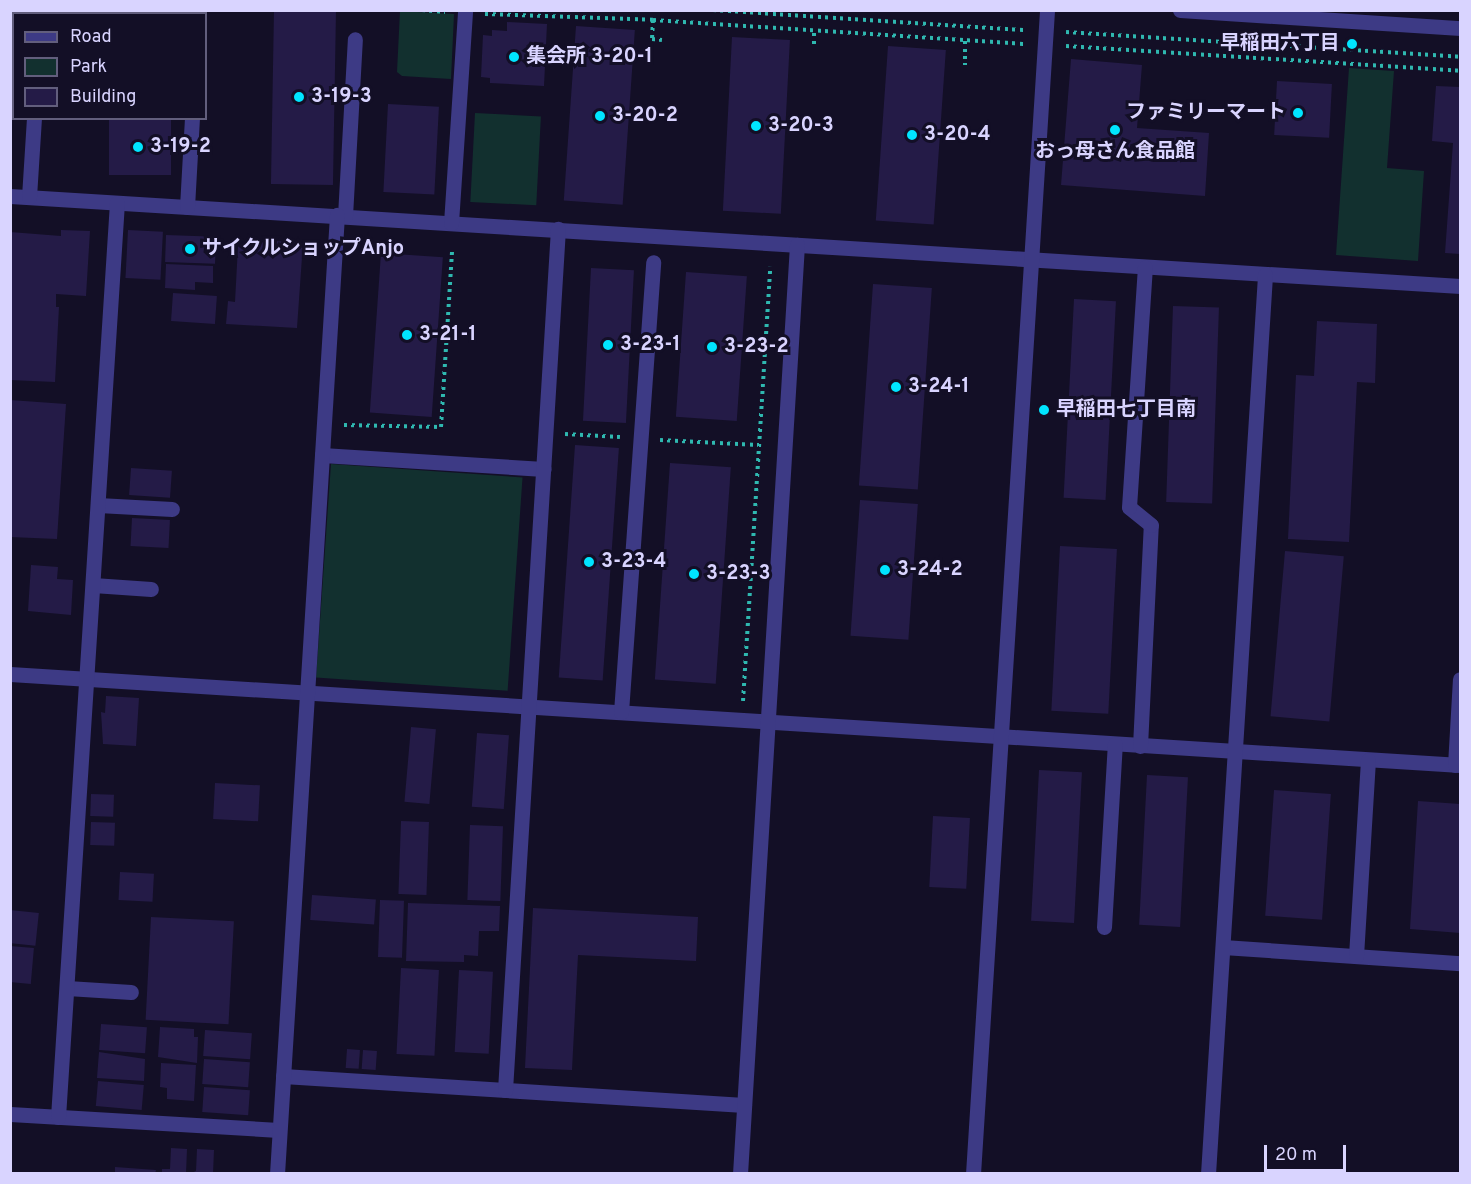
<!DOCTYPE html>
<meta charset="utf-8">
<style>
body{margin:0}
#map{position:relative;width:1471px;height:1184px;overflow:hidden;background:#130f26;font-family:Overpass,"Noto Sans JP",sans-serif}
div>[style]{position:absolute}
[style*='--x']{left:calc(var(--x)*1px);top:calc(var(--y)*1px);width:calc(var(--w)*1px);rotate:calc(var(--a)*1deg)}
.green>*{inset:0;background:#12302f;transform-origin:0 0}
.building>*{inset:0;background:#241b47;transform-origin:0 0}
.path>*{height:4px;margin-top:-2px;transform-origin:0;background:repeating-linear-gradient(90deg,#2fb8b0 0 3px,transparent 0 7.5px)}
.minor>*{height:15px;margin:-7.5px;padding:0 7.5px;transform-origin:7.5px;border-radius:7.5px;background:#3d3a85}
.dots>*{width:16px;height:16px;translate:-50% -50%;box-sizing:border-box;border:3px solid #130f26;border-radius:50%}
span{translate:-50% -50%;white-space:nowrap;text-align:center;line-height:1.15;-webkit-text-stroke:6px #130f26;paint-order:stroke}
.poi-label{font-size:20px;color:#d9d4ff;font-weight:700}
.right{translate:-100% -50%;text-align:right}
.left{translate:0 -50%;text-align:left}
.frame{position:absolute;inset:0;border:12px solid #d9d4ff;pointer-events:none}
.legend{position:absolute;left:12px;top:12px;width:195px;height:108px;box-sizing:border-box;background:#130f26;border:2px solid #625e7d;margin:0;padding:8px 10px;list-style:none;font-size:18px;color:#d9d4ff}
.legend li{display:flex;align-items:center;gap:12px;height:30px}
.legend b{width:30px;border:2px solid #625e7d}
.scale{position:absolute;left:1264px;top:1145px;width:82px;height:27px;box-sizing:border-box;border:3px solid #d9d4ff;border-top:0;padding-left:8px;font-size:18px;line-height:21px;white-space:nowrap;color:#d9d4ff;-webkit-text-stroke:4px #130f26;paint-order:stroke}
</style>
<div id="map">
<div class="green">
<div style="clip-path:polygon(400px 11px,454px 14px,451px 79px,402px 76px,397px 72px)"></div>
<div style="clip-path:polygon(1349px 68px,1394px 71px,1387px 168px,1424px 171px,1418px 261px,1336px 255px)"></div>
<div style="left:475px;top:113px;width:66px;height:89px;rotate:3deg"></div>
<div style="left:331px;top:464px;width:192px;height:214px;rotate:4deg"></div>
</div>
<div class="building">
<div style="clip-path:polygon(10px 10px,20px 10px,14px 14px,12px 131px)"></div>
<div style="clip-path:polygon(116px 10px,178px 10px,116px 14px)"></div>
<div style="left:274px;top:10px;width:62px;height:174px;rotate:1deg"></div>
<div style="clip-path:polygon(507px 22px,547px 24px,544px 86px,490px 83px,490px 78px,481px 77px,483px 35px,492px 36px,492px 30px,507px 31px)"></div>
<div style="left:576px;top:26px;width:59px;height:175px;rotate:4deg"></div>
<div style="left:732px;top:37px;width:58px;height:174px;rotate:3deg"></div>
<div style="left:888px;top:46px;width:58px;height:175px;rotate:4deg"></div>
<div style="clip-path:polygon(1071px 59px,1142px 65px,1137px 128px,1209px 133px,1205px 196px,1061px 185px)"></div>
<div style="left:1277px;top:81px;width:55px;height:54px;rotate:3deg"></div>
<div style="clip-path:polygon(1436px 86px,1460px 87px,1460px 254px,1445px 253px,1453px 143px,1432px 141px)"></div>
<div style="left:388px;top:104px;width:51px;height:88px;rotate:3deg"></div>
<div style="left:109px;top:118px;width:62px;height:57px"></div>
<div style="clip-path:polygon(61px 230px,90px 231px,86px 296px,56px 294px,56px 307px,59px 307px,55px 382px,10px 380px,10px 232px,61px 236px)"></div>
<div style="left:128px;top:230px;width:35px;height:48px;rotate:3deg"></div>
<div style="left:166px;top:235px;width:50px;height:27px;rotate:2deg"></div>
<div style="clip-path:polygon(246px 239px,303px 243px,297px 328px,226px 324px,228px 301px,235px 302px,238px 246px,246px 247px)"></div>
<div style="left:381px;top:253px;width:62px;height:160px;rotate:4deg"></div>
<div style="clip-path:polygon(166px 264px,213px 266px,213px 283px,195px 282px,195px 290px,165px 288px)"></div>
<div style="left:591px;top:268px;width:43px;height:153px;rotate:3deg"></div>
<div style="left:686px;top:272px;width:61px;height:145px;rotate:4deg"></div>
<div style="left:873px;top:284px;width:59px;height:202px;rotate:4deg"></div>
<div style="left:173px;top:293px;width:44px;height:28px;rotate:4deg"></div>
<div style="left:1074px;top:299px;width:42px;height:199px;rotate:3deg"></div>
<div style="left:1173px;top:306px;width:46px;height:196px;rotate:2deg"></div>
<div style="clip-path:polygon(1317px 321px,1377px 324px,1375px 383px,1357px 382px,1349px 542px,1288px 539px,1296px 375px,1314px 376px)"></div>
<div style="clip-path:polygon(10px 400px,66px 404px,57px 539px,10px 537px)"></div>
<div style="left:575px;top:445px;width:44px;height:233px;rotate:4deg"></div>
<div style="left:670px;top:463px;width:61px;height:217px;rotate:4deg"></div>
<div style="left:131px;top:468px;width:41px;height:27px;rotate:4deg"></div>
<div style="left:860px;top:500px;width:58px;height:136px;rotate:4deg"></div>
<div style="left:132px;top:518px;width:38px;height:28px;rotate:3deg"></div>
<div style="left:1060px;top:546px;width:57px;height:165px;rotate:3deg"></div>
<div style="left:1285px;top:551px;width:59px;height:166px;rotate:5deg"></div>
<div style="clip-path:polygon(31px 565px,58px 567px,57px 579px,73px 580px,71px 615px,28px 611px)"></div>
<div style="clip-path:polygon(106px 696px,139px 698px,136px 746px,103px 744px,101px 712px,105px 713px)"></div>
<div style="left:411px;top:727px;width:25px;height:75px;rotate:5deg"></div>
<div style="left:477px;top:733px;width:32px;height:74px;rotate:4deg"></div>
<div style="left:1039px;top:770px;width:43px;height:151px;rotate:3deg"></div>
<div style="left:1147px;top:775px;width:41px;height:150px;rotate:3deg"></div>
<div style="left:215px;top:783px;width:45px;height:36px;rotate:3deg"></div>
<div style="left:1274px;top:790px;width:57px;height:126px;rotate:4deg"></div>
<div style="left:91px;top:794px;width:23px;height:22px;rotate:2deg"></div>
<div style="clip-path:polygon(1418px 801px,1460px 804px,1460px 933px,1410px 929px)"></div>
<div style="left:933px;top:816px;width:37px;height:71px;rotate:3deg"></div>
<div style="left:401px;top:821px;width:28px;height:73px;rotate:2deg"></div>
<div style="left:91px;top:822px;width:24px;height:23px;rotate:2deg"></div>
<div style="left:470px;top:825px;width:33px;height:75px;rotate:2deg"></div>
<div style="left:120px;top:872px;width:34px;height:28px;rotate:3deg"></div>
<div style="left:312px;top:895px;width:64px;height:25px;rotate:4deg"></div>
<div style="left:380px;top:900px;width:24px;height:57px;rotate:2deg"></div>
<div style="clip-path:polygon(408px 903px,500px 906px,499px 931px,479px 931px,478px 956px,464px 955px,464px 962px,406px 961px)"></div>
<div style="clip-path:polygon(533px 908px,698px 917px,696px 961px,578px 955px,572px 1070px,525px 1068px)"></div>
<div style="left:10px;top:910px;width:29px;height:33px;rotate:6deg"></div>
<div style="left:151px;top:917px;width:83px;height:103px;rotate:3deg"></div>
<div style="left:10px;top:946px;width:24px;height:36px;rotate:5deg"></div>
<div style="left:401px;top:968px;width:38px;height:86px;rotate:3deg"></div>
<div style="left:459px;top:970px;width:34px;height:82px;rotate:3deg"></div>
<div style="left:101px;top:1024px;width:46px;height:26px;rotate:4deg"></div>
<div style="clip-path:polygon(160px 1027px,194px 1029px,194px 1037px,198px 1037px,197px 1063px,158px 1057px)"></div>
<div style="left:205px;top:1030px;width:47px;height:26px;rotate:4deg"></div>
<div style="left:347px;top:1049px;width:13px;height:19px;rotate:4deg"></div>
<div style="left:363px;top:1050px;width:14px;height:19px;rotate:4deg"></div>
<div style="clip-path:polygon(99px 1052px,145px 1059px,144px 1081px,97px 1078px)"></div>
<div style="left:204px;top:1059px;width:46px;height:25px;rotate:4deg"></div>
<div style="clip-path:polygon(161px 1063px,196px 1065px,194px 1101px,167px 1099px,167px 1088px,160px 1087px)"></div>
<div style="left:98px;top:1081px;width:46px;height:25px;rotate:5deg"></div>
<div style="left:204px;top:1087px;width:46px;height:25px;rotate:4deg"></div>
<div style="clip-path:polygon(171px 1148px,187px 1149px,186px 1174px,162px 1174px,162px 1169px,170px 1169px)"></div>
<div style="clip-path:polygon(197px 1149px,214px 1150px,213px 1174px,189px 1174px,196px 1171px)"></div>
<div style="clip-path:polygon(115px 1167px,156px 1170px,155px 1174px,115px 1174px)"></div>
</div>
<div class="path">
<div style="--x:422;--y:10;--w:23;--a:5"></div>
<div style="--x:713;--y:10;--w:314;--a:3.7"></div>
<div style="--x:485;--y:14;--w:168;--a:2"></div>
<div style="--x:653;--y:20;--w:374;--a:3.7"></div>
<div style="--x:653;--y:20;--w:19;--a:93"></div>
<div style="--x:652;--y:39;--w:10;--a:6"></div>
<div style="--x:1066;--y:32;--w:395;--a:3.6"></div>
<div style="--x:965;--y:41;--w:24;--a:90"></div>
<div style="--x:814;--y:44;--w:11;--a:-90"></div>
<div style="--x:1066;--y:46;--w:395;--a:3.6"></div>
<div style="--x:344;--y:425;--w:97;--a:1.2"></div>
<div style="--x:441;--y:427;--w:177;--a:-86.4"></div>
<div style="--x:565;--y:434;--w:55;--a:3.1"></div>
<div style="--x:660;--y:440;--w:98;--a:2.9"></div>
<div style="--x:743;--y:701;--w:435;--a:-86.4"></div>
</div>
<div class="minor">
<div style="--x:1180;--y:10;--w:281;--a:3.7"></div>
<div style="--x:42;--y:14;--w:1;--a:-90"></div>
<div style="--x:10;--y:196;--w:1453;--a:3.55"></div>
<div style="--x:29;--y:197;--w:79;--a:-86.4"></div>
<div style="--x:187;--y:207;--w:89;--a:-86.8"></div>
<div style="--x:345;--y:216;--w:177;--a:-86.8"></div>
<div style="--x:451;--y:223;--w:213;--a:-86.2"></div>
<div style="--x:322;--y:455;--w:222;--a:3.6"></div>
<div style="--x:98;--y:505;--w:74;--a:3.1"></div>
<div style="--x:93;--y:585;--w:58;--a:3.9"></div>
<div style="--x:10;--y:674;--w:1453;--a:3.59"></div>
<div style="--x:621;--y:712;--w:451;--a:-85.9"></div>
<div style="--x:1140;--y:746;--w:221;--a:-87.2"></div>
<div style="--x:1151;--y:525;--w:28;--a:-141"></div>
<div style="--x:1129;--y:507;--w:240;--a:-86.2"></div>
<div style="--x:1455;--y:765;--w:86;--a:-86.7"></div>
<div style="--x:1104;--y:927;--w:183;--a:-86.6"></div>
<div style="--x:1223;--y:947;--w:238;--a:3.9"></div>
<div style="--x:1356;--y:956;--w:196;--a:-86.5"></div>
<div style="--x:67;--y:988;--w:64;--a:3.6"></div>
<div style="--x:283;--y:1076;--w:462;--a:3.6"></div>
<div style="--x:505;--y:1090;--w:863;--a:-86.48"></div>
<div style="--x:10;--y:1114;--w:269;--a:3.4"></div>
<div style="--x:58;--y:1117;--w:916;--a:-86.31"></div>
<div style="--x:277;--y:1174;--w:961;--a:-86.42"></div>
<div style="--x:740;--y:1174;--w:931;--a:-86.49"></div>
<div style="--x:973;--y:1174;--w:1166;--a:-86.36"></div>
<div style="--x:1208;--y:1174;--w:901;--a:-86.37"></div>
</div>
<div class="dots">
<div style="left:1352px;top:44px;background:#00e5ff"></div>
<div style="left:514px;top:57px;background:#00e5ff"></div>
<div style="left:299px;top:97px;background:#00e5ff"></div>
<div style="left:1298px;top:113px;background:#00e5ff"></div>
<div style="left:600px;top:116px;background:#00e5ff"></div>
<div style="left:756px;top:126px;background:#00e5ff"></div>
<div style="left:1115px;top:130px;background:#00e5ff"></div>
<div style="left:912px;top:135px;background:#00e5ff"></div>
<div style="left:138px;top:147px;background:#00e5ff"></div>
<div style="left:190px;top:249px;background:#00e5ff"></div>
<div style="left:407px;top:335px;background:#00e5ff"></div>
<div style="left:608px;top:345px;background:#00e5ff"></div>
<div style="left:712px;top:347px;background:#00e5ff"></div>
<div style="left:896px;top:387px;background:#00e5ff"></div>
<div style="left:1044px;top:410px;background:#00e5ff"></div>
<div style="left:589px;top:562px;background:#00e5ff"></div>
<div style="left:885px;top:570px;background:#00e5ff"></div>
<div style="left:694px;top:574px;background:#00e5ff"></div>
</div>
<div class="poi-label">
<span class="right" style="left:1340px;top:44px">早稲田六丁目</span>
<span class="left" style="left:526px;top:57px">集会所 3-20-1</span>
<span class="left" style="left:311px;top:97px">3-19-3</span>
<span class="right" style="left:1286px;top:113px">ファミリーマート</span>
<span class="left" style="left:612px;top:116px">3-20-2</span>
<span class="left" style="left:768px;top:126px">3-20-3</span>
<span class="left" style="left:924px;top:135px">3-20-4</span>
<span class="left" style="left:150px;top:147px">3-19-2</span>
<span style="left:1115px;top:152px">おっ母さん食品館</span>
<span class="left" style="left:202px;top:249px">サイクルショップAnjo</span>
<span class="left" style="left:419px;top:335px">3-21-1</span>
<span class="left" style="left:620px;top:345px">3-23-1</span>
<span class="left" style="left:724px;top:347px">3-23-2</span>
<span class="left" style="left:908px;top:387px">3-24-1</span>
<span class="left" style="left:1056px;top:410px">早稲田七丁目南</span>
<span class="left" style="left:601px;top:562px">3-23-4</span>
<span class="left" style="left:897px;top:570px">3-24-2</span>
<span class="left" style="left:706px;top:574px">3-23-3</span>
</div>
<div class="frame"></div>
<ul class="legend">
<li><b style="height:8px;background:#3d3a85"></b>Road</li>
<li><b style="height:16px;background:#12302f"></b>Park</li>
<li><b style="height:16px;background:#241b47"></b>Building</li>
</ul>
<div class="scale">20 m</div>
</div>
